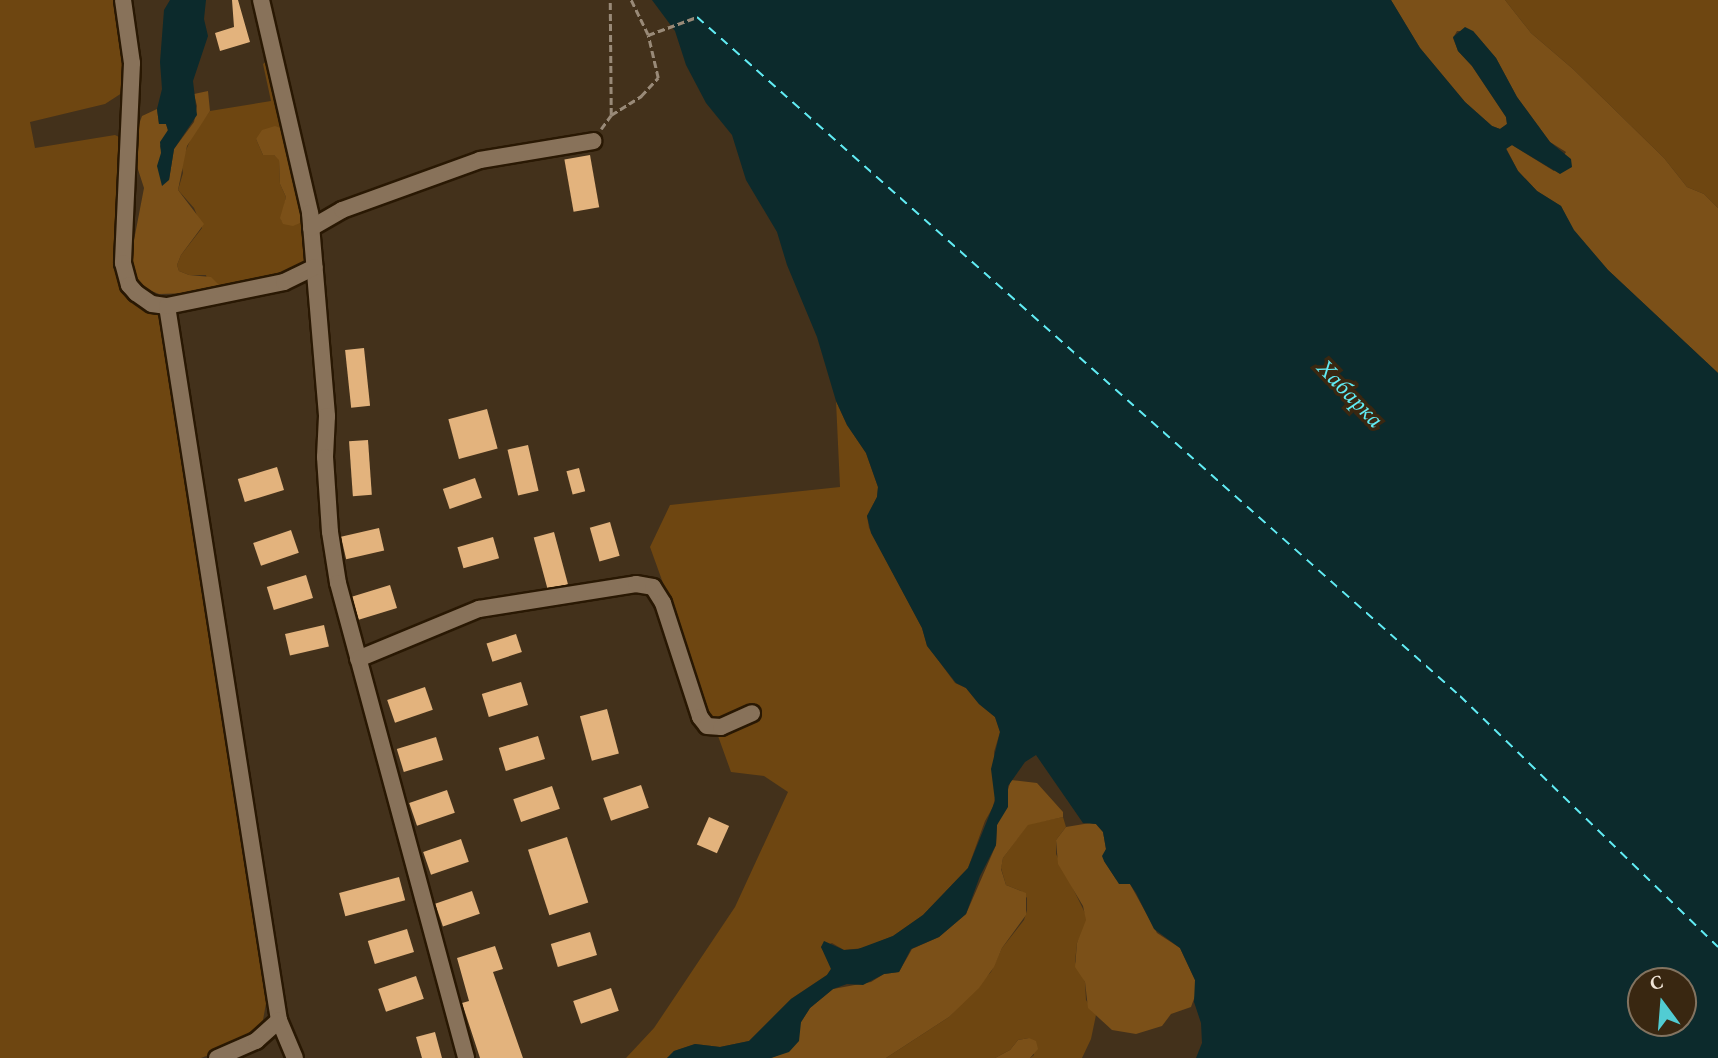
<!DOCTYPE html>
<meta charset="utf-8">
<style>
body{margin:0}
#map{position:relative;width:1718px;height:1058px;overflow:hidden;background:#43311b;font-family:Spectral,serif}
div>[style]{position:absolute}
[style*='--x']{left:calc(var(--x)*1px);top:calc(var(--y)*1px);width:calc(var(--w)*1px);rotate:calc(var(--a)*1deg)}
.green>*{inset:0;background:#6e4611}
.forest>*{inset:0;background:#7b5018}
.water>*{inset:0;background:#0c2a2c}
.ferry>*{height:2px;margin-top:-1px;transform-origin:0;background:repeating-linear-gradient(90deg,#61ecf4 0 9px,transparent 0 16px)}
.building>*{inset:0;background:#e3b37d;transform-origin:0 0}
.path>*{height:2.5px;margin-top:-1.25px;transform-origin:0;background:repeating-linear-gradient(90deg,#998a78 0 7px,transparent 0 10.5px)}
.roads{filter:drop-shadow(2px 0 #291803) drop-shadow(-2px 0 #291803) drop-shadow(0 2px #291803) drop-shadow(0 -2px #291803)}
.minor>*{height:16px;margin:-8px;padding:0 8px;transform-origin:8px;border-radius:8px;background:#88725a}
span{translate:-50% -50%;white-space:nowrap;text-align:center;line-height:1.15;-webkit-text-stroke:7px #392711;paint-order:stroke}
.water-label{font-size:23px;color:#61ecf4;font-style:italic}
.north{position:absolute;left:1627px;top:967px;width:70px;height:70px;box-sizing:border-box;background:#392711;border:2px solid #827360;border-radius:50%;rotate:344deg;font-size:19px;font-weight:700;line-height:28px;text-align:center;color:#f0e4d7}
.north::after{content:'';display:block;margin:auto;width:24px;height:32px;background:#51ccd3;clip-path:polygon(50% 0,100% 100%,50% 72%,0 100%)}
</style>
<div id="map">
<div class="green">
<div style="clip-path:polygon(0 0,117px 0,125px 91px,105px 104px,30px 122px,35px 148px,115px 135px,119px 137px,115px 270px,125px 295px,159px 315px,164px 325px,267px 998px,263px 1020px,252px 1033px,238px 1044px,201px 1058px,0 1058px)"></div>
<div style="clip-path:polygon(1505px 0,1718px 0,1718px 208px,1704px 194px,1687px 187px,1664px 158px,1573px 69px,1531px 33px)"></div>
<div style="clip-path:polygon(268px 60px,289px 131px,256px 139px,263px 155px,274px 155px,279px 159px,280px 184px,286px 197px,281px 221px,304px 207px,309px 247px,304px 262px,292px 273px,209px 290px,206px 275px,189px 275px,179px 271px,177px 265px,181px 255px,202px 228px,194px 208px,178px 190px,183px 173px,181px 162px,192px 136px,210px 111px,271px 101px,263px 64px)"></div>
<div style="clip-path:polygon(836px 401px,847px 425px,866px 453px,878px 487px,877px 497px,867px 516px,869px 528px,922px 628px,927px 645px,955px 683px,966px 688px,979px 704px,995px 717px,1000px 732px,994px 752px,996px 793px,993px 807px,985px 821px,968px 868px,923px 915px,893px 936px,864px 948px,844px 950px,832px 943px,821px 947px,830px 961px,831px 969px,827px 975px,791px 999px,749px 1041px,720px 1047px,695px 1044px,674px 1051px,667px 1058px,626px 1058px,654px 1028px,735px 907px,788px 792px,764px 776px,731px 772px,650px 547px,670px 505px,840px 487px)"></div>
<div style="clip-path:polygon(1063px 817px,1066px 827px,1056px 840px,1056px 854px,1086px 915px,1086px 926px,1077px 943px,1075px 962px,1085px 982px,1086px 1000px,1096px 1015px,1091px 1039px,1082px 1058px,1030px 1058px,1034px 1055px,1029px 1038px,1018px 1040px,1010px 1050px,995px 1058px,886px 1058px,949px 1017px,991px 972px,1002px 948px,1024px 920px,1027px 910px,1027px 898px,1021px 891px,1006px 885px,1001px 868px,1003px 858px,1028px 824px)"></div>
</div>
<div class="forest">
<div style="clip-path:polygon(1391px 0,1505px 0,1531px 33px,1573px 69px,1664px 158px,1687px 187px,1704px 194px,1718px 208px,1718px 373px,1608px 270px,1573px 230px,1561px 206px,1537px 191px,1518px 171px,1506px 148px,1512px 145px,1554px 171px,1566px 152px,1550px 142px,1517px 97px,1496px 58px,1473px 31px,1457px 31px,1453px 38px,1458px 51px,1472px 66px,1506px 117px,1507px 124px,1500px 129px,1492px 126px,1465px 102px,1420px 48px)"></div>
<div style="clip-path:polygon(208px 91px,210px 111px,187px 146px,178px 190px,204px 224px,181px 255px,177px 265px,179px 271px,189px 275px,211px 277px,219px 285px,192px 293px,159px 294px,141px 287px,132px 277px,130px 261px,144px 188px,133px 154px,135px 135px,142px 116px,157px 109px,159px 124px,166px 124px,168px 131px,160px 146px,169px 180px,174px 149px,194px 122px,197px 106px,194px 94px)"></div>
<div style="clip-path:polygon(275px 126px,289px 131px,304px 211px,300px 223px,293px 226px,283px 224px,280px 218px,286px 197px,280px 184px,279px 160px,274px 155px,263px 155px,256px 139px,262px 130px)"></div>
<div style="clip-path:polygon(1011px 780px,1037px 783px,1063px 812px,1063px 817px,1028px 825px,1003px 858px,1001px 869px,1006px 885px,1026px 893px,1026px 915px,1002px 948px,994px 967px,979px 988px,949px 1017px,886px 1058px,771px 1058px,781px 1054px,810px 1008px,833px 989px,871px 982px,884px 974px,899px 972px,912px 949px,939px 937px,966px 914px,996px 845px,997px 825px)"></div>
<div style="clip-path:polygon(1090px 823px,1096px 824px,1103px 832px,1106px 849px,1104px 861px,1116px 879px,1130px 884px,1157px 933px,1180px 948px,1195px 980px,1195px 996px,1191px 1007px,1171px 1014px,1162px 1026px,1136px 1034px,1112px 1030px,1088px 1008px,1085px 982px,1075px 967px,1077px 943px,1086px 920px,1083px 906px,1058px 864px,1056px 840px,1066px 827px)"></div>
<div style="clip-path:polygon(1029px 1038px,1036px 1041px,1038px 1049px,1030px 1058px,995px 1058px,1010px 1050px,1018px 1040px)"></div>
</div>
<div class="water">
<div style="clip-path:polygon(170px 0,206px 0,204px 19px,208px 36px,193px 81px,197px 115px,174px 149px,169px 180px,162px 186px,157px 166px,161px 153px,160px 142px,168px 130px,166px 124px,159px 124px,157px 109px,162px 89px,160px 62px,164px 10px)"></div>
<div style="clip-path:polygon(evenodd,652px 0,1391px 0,1420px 48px,1465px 102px,1492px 126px,1500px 129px,1507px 124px,1506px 117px,1472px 66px,1458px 51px,1453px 37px,1465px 27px,1473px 31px,1496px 58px,1517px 97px,1550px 142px,1571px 159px,1572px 167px,1560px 174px,1512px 145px,1506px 149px,1518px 171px,1537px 191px,1561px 206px,1574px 230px,1608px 270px,1718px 373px,1718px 1058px,1196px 1058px,1202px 1043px,1201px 1023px,1194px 1002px,1195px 980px,1180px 948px,1154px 929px,1136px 893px,1130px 884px,1119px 884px,1104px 861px,1102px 856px,1106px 849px,1103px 832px,1096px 824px,1083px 823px,1036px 755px,1025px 762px,1008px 786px,1008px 807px,997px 825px,996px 845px,980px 876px,966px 914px,939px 937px,911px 949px,899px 972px,884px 974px,863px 985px,847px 984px,833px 989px,810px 1008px,801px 1022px,799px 1041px,789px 1052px,771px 1058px,667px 1058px,674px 1051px,695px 1044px,720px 1047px,749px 1041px,791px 999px,827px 975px,831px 969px,821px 947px,824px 941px,844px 950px,858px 949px,893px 936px,923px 915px,968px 868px,995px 801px,991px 769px,1000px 732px,995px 717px,979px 704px,966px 688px,956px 683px,927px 646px,922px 628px,871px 533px,867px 516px,877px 497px,878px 487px,866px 453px,847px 425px,836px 401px,817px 337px,787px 265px,777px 232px,746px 180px,732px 135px,706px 103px,686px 65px,675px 31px,652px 0,1641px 981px,1683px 981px,1683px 1023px,1641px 1023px,1641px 981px)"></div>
</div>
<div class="ferry">
<div style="--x:697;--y:17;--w:1021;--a:41.67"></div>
<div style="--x:1460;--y:696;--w:360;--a:44.2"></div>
</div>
<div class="building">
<div style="clip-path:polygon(232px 0,238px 0,250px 42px,220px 51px,215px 33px,234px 27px)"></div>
<div style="left:590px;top:155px;width:53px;height:26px;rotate:80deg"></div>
<div style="left:364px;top:348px;width:58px;height:19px;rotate:84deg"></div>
<div style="left:487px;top:409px;width:41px;height:40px;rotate:75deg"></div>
<div style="left:368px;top:440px;width:55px;height:19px;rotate:86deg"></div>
<div style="left:528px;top:445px;width:47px;height:21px;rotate:77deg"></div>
<div style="left:277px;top:467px;width:24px;height:41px;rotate:73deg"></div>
<div style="left:579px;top:468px;width:24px;height:13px;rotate:75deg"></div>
<div style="left:475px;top:478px;width:21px;height:34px;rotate:71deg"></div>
<div style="left:610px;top:522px;width:35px;height:21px;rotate:74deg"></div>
<div style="left:379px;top:528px;width:23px;height:39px;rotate:77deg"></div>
<div style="left:291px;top:530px;width:24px;height:40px;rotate:71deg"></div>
<div style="left:554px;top:532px;width:54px;height:21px;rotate:75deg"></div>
<div style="left:493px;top:537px;width:22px;height:37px;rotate:74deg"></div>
<div style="left:306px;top:575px;width:24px;height:41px;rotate:73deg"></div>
<div style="left:390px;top:585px;width:24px;height:40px;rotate:73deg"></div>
<div style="left:324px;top:625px;width:22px;height:40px;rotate:77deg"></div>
<div style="left:516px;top:634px;width:19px;height:31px;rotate:72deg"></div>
<div style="left:521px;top:682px;width:24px;height:41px;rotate:73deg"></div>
<div style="left:425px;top:687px;width:24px;height:40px;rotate:71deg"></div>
<div style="left:607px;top:709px;width:46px;height:28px;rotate:75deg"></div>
<div style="left:538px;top:736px;width:24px;height:41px;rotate:73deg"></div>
<div style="left:436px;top:737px;width:24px;height:41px;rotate:73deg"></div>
<div style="left:641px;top:785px;width:24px;height:40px;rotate:71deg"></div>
<div style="left:552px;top:786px;width:24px;height:41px;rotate:71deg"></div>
<div style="left:447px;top:790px;width:24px;height:40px;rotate:71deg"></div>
<div style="left:709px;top:817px;width:22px;height:30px;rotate:24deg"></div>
<div style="left:567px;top:837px;width:69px;height:41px;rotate:72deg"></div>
<div style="left:461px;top:839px;width:24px;height:40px;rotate:71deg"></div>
<div style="left:399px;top:877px;width:24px;height:62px;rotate:75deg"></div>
<div style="left:472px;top:891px;width:24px;height:39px;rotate:71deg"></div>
<div style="left:407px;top:929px;width:24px;height:41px;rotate:73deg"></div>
<div style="left:590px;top:932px;width:24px;height:41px;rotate:73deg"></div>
<div style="clip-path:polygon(495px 946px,503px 969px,493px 972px,523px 1058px,480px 1058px,462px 1003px,469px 1001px,457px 958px)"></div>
<div style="left:416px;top:976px;width:24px;height:40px;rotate:71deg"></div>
<div style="left:611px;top:988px;width:24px;height:40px;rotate:71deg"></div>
<div style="clip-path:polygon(435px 1032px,442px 1058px,422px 1058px,416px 1037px)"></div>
</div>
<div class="path">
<div style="--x:648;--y:35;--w:52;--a:-20.2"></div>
<div style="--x:611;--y:115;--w:36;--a:-32"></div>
<div style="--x:641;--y:96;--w:25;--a:-47"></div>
<div style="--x:658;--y:78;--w:44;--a:-103.1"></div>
<div style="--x:648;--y:35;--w:39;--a:-116"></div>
<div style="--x:601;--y:129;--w:17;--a:-54"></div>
<div style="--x:611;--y:115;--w:115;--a:-90.5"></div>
</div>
<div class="roads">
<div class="minor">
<div style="--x:123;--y:0;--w:64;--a:81.9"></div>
<div style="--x:132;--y:63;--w:200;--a:92.6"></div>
<div style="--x:123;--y:263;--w:23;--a:75"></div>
<div style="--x:129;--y:285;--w:11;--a:49"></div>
<div style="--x:136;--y:293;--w:19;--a:35"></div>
<div style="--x:152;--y:304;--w:15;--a:8"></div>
<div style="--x:167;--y:306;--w:723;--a:81.09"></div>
<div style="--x:279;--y:1020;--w:41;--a:67.2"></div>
<div style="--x:261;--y:0;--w:219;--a:77"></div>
<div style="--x:310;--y:213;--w:204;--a:85.2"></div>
<div style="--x:327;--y:416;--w:41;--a:92.8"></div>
<div style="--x:325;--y:457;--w:75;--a:86.2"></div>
<div style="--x:330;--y:532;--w:52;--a:81.1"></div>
<div style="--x:338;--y:583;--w:492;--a:74.9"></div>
<div style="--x:311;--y:228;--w:36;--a:-30"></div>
<div style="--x:342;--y:210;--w:147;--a:-19.9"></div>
<div style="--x:480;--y:160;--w:115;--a:-9.5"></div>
<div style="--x:167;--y:306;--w:119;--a:-11.6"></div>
<div style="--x:284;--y:282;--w:34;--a:-26"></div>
<div style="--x:358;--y:659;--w:131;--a:-22.5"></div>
<div style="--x:479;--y:609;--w:159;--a:-9"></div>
<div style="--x:636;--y:584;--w:17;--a:10"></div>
<div style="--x:653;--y:587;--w:19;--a:58"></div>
<div style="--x:663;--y:603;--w:120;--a:72"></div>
<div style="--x:700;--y:717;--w:11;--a:52"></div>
<div style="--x:707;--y:726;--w:14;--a:4"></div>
<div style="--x:721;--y:727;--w:34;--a:-24"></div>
<div style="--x:217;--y:1058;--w:43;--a:-23.6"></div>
<div style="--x:256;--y:1041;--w:31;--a:-42"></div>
</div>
</div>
<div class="water-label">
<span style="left:1349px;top:395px;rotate:46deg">Хабарка</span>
</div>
<div class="north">С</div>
</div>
